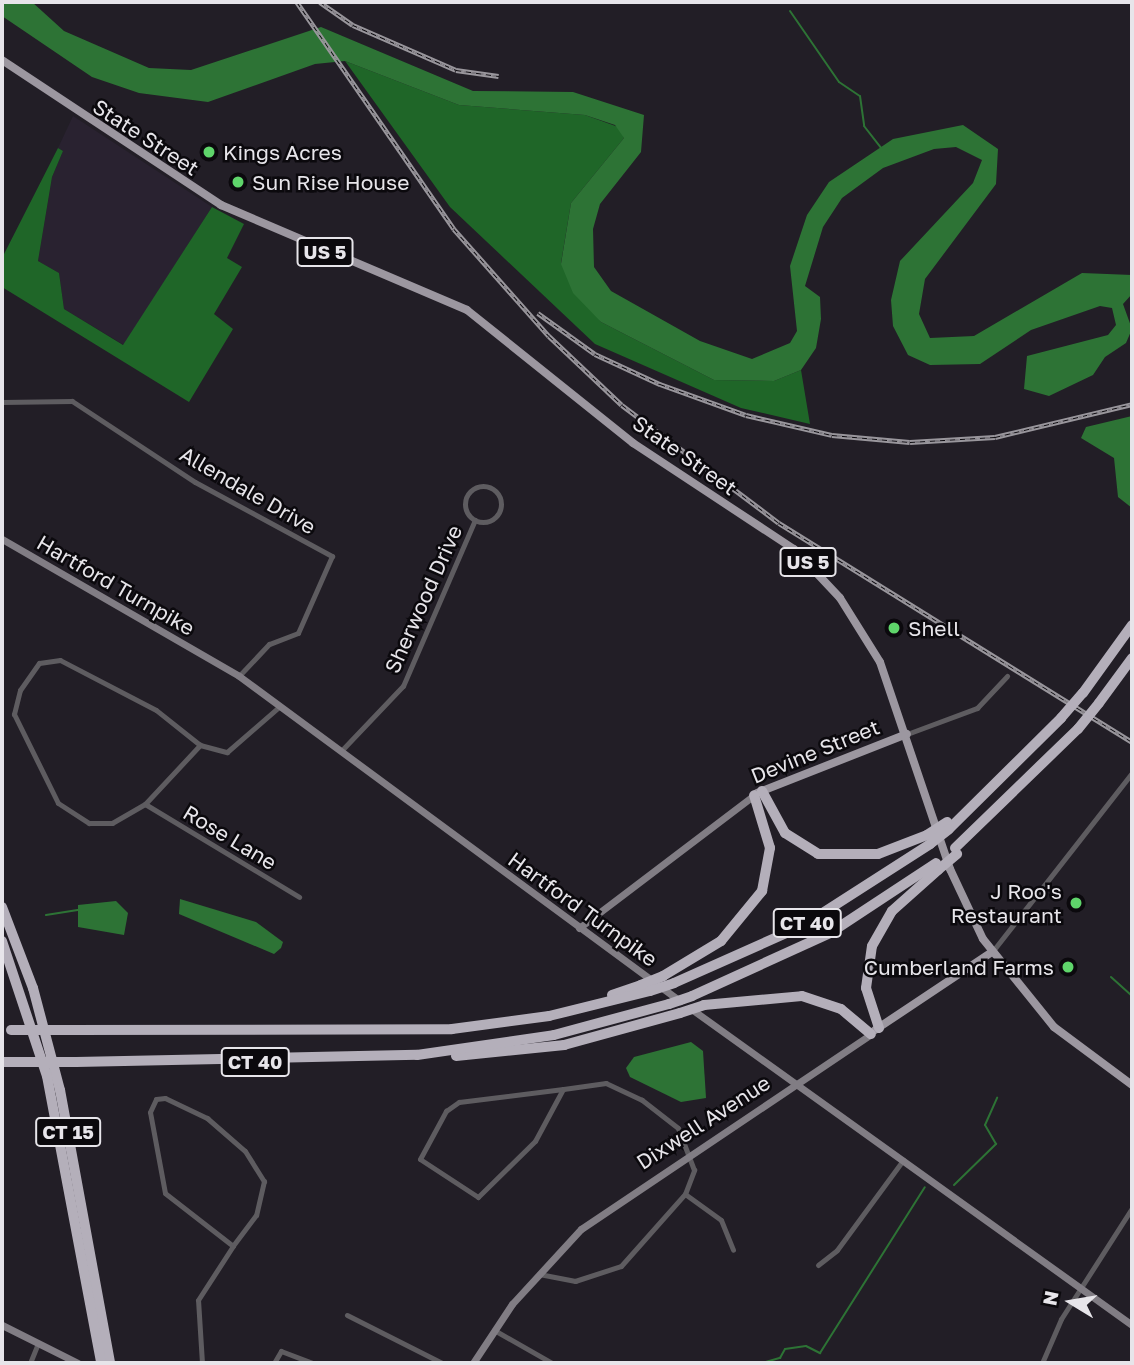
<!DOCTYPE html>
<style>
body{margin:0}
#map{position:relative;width:1134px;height:1365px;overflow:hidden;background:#221e26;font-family:"Golos Text",sans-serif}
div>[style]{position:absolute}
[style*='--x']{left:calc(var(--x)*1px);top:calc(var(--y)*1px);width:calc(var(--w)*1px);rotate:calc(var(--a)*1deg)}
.built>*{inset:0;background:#292230}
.forest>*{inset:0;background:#1f6628}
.water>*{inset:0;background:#2d7335}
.stream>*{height:2px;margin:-1px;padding:0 1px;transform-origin:1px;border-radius:1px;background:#2d7335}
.minor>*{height:5px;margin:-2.5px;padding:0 2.5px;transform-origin:2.5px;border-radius:2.5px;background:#5e5c60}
.minor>.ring{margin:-2.5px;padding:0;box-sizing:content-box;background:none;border:5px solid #5e5c60;border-radius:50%}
.secondary>*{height:7px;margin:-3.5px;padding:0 3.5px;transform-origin:3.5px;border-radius:3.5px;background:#817d84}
.primary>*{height:8px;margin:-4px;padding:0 4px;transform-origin:4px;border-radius:4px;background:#9c97a0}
.motorway>*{height:10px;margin:-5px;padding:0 5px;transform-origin:5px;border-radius:5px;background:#b4afba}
.rail>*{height:4.5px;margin-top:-2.25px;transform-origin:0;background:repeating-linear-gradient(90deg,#0b090d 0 5px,#99969c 0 10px);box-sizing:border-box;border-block:2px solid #99969c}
.motorway-bridge>*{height:10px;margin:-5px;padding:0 5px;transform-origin:5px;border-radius:5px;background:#b4afba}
.dots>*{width:19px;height:19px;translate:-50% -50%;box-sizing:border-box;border:4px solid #0b090d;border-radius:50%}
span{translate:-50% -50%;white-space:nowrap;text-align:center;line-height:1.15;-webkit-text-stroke:5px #0b090d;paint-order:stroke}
.shield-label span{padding:2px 5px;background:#0b090d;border:2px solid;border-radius:5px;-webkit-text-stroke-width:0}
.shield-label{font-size:19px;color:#e7e5ea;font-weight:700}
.street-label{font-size:21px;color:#e7e5ea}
.poi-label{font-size:21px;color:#e7e5ea}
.left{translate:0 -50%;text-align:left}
.right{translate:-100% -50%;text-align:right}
.frame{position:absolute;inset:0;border:4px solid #e7e5ea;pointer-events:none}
.north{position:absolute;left:1036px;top:1267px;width:70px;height:70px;-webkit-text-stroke:5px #0b090d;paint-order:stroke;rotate:281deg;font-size:19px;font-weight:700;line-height:28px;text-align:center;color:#e7e5ea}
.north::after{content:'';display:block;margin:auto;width:24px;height:32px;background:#e7e5ea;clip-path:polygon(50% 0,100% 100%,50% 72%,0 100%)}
</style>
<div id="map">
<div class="built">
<div style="clip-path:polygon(73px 116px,212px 207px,124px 345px,64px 309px,59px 273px,38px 261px,52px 177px,63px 151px,58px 148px)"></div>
</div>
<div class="forest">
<div style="clip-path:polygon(345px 61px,459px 105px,585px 115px,621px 128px,624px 138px,571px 203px,561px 263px,601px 322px,714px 380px,774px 381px,801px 370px,810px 424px,741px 408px,595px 344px,450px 207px)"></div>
<div style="clip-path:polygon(58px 148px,63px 151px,52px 177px,38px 261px,59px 273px,64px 309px,123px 345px,212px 207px,244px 224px,227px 258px,242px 267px,214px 314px,233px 329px,189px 402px,2px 287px,2px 258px)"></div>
</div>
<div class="water">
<div style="clip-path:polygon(2px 2px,32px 2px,64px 31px,149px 68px,191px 70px,321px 27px,473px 91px,573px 92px,644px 115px,641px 152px,600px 204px,593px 229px,594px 267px,611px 291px,700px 341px,752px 359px,790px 343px,797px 331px,790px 266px,807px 215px,829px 182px,893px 139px,963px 125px,998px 149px,996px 184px,925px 279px,919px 314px,930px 338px,974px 336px,1082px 273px,1132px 275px,1132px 294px,1123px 304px,1132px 329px,1126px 343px,1105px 357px,1093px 375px,1049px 396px,1024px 389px,1027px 356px,1108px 335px,1116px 325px,1112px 308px,1100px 306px,1031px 330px,980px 364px,930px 365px,908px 355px,893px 326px,891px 300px,900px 261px,973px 183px,982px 160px,956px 147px,934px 149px,883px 168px,842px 198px,823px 227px,805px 286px,820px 297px,821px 319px,816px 348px,801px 370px,774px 381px,714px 380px,601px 322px,573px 293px,561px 264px,571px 203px,624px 138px,615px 125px,585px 115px,459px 105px,345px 61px,315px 64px,208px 102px,139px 93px,92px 77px,2px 16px)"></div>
<div style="clip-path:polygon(1132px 416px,1132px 508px,1118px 497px,1114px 458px,1081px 438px,1086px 427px)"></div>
<div style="clip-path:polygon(180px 899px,256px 922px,283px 942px,281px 948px,274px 954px,179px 914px)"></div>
<div style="clip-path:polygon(116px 901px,128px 913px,124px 935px,78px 927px,78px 905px)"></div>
<div style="clip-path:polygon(691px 1042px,703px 1051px,706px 1098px,681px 1102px,630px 1077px,626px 1068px,634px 1057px)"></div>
</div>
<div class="stream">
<div style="--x:790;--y:11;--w:86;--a:55.4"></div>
<div style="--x:839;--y:82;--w:25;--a:34"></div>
<div style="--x:860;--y:96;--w:30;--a:82"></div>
<div style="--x:864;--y:126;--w:28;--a:52"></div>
<div style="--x:46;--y:915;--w:32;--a:-9"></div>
<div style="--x:1111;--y:977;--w:28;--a:42"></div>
<div style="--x:954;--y:1185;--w:59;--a:-44.3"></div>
<div style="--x:996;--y:1144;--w:22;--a:-120"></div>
<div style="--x:985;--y:1125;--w:30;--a:-66"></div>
<div style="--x:762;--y:1363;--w:19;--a:-16"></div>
<div style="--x:780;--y:1358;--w:10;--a:-61"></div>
<div style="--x:785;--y:1349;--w:21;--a:-8"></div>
<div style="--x:806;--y:1346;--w:16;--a:27"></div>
<div style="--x:820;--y:1353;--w:196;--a:-57.7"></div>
</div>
<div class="minor">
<div style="--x:2;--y:402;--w:70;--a:-0.8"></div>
<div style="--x:72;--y:401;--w:147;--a:33.4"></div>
<div style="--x:195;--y:482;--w:156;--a:28.4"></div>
<div style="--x:332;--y:556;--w:84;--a:113.8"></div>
<div style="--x:298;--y:633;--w:31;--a:159"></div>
<div style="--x:269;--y:644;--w:44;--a:133.2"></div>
<div class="ring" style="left:465px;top:486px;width:31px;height:31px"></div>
<div style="--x:907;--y:734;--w:75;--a:-20.4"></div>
<div style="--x:977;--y:708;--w:44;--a:-46.8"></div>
<div style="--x:200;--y:745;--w:56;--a:-141.5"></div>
<div style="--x:156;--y:710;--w:108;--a:-152.5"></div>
<div style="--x:60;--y:660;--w:21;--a:172"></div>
<div style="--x:39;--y:663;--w:33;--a:125"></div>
<div style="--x:20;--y:690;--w:25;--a:104"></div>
<div style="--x:14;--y:714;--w:99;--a:63.7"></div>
<div style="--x:58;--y:803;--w:37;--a:33"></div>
<div style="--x:89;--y:823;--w:23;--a:0"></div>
<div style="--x:112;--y:823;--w:38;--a:-30"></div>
<div style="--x:145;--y:804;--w:81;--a:-47"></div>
<div style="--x:200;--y:745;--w:28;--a:15"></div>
<div style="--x:227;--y:752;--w:70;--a:-41"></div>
<div style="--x:341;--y:751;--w:90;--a:-46.4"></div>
<div style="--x:403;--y:686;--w:181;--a:-66.6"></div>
<div style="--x:145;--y:804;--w:180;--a:31.1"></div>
<div style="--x:992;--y:952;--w:227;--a:-52"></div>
<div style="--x:563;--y:1089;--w:59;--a:118.3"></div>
<div style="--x:535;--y:1141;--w:80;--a:135.5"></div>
<div style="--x:478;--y:1197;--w:69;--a:-146.8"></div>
<div style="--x:420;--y:1159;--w:55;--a:-61.6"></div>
<div style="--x:446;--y:1111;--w:16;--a:-35"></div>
<div style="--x:459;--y:1102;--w:105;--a:-7.1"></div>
<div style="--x:165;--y:1098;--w:47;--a:25.5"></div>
<div style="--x:207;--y:1118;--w:50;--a:41"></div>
<div style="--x:245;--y:1151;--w:36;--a:58"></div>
<div style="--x:264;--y:1181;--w:35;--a:103"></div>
<div style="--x:256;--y:1215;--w:39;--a:127"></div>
<div style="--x:233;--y:1246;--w:86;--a:-142.1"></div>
<div style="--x:165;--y:1193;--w:82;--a:-100.5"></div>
<div style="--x:150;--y:1112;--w:14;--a:-65"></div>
<div style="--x:156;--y:1099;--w:9;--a:-6"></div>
<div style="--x:685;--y:1194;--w:44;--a:35.8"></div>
<div style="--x:721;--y:1220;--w:32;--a:68"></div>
<div style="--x:818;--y:1265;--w:24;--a:-38"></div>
<div style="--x:837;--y:1250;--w:112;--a:-53.7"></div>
<div style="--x:539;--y:1274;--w:37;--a:11"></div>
<div style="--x:575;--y:1281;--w:48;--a:-18.1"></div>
<div style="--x:621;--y:1266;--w:96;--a:-48.4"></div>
<div style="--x:685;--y:1194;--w:26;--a:-69"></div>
<div style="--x:694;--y:1170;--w:45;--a:-110.9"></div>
<div style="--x:678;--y:1128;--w:46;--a:-142.1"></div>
<div style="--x:642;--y:1100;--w:40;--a:-155"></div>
<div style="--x:606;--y:1083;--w:43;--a:172.1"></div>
<div style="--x:347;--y:1315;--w:106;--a:26.8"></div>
<div style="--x:494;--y:1330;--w:67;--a:29.6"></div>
<div style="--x:30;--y:1363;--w:22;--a:-68"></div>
<div style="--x:202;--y:1363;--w:63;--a:-93.6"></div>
<div style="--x:198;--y:1300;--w:64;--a:-57.1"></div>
<div style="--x:274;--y:1363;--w:14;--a:-60"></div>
<div style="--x:281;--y:1351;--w:34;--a:21"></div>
<div style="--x:1042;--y:1363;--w:48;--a:-66.6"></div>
<div style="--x:1061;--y:1319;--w:132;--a:-57.4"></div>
</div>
<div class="secondary">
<div style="--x:2;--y:539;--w:274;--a:30"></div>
<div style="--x:239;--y:676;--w:548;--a:36.39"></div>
<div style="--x:579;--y:928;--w:220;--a:-37.2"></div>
<div style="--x:690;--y:1008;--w:544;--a:35.65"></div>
<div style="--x:2;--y:1325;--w:85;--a:26.6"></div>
<div style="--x:473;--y:1363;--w:71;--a:-56.5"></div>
<div style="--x:512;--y:1304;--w:102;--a:-47.4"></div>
<div style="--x:581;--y:1229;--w:349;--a:-33.9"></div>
</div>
<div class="primary">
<div style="--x:2;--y:60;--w:263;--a:33.5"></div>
<div style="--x:221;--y:205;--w:267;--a:23.1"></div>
<div style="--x:467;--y:310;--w:213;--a:38.7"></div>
<div style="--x:633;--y:443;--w:193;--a:33.4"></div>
<div style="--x:794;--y:549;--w:67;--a:46.8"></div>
<div style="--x:840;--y:598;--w:75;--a:58"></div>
<div style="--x:880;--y:662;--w:219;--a:71.3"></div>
<div style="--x:950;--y:869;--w:77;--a:64.8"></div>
<div style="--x:983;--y:939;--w:113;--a:51.1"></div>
<div style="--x:1054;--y:1027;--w:97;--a:36.6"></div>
<div style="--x:757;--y:793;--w:161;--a:-21.5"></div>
<div style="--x:875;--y:1030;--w:141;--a:-33.7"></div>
</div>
<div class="motorway">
<div style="--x:1083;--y:693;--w:84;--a:-54.2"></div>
<div style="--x:1099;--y:703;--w:56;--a:-53.7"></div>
<div style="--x:762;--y:791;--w:48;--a:61.3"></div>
<div style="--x:785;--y:833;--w:39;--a:32"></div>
<div style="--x:818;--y:854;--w:60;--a:0"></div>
<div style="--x:878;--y:854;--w:53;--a:-21.2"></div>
<div style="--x:949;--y:829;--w:158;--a:-44.7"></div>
<div style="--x:955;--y:848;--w:171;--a:-44.1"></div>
<div style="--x:2;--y:907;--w:87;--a:69.1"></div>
<div style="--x:33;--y:988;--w:106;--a:75.2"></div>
<div style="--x:60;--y:1090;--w:278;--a:79.6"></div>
<div style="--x:2;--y:941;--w:142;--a:71.6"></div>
<div style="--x:47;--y:1076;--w:292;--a:79.3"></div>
<div style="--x:663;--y:976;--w:68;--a:-31.1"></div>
<div style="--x:721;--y:941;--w:65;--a:-50.6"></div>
<div style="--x:762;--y:891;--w:44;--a:-79.5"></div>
<div style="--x:770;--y:848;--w:55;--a:-106.8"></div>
<div style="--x:674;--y:983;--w:142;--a:-24"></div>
<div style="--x:804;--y:925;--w:150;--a:-32.7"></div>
<div style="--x:612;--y:995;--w:31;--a:-19"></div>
<div style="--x:692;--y:996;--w:152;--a:-24.5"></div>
<div style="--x:830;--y:933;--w:127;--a:-33.4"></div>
<div style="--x:704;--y:1005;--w:98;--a:-5.2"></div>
<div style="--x:802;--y:996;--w:41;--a:18.4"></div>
<div style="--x:841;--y:1009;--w:39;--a:40"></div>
<div style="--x:879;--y:1028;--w:42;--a:-108"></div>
<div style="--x:866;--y:988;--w:42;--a:-81.9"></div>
<div style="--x:872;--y:946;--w:40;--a:-60.3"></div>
<div style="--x:892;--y:911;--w:62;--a:-41.7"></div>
<div style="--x:67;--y:1030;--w:385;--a:-0.1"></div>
<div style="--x:452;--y:1029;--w:98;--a:-7.6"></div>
<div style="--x:549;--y:1016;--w:104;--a:-13.9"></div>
<div style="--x:456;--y:1056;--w:109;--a:-5.8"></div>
<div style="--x:564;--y:1045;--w:120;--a:-15.4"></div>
<div style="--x:2;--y:1062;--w:18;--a:0"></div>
<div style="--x:76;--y:1062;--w:341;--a:-1.2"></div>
<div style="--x:417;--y:1055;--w:138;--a:-8.3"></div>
<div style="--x:554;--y:1035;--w:119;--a:-15.1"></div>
</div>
<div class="rail">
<div style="--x:297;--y:2;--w:276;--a:55.3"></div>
<div style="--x:454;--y:229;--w:143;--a:48.4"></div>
<div style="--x:549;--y:336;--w:100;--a:43.4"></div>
<div style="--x:622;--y:405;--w:196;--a:36.9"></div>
<div style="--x:779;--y:523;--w:415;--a:31.8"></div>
<div style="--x:320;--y:2;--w:40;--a:34.9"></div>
<div style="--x:353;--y:25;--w:112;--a:23.6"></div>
<div style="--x:456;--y:70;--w:43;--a:7.9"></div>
<div style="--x:538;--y:313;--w:70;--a:35.7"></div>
<div style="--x:595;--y:354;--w:72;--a:24.8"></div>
<div style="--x:660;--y:384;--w:91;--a:19.8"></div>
<div style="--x:746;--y:415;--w:88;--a:13.1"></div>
<div style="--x:832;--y:435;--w:78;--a:5.1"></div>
<div style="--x:910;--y:442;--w:85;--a:-3.4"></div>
<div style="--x:995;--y:437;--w:141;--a:-13.5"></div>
</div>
<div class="motorway-bridge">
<div style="--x:1061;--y:718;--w:33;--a:-49"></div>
<div style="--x:1078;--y:729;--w:33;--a:-51"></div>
<div style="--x:927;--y:835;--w:24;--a:-33"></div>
<div style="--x:930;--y:844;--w:24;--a:-38"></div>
<div style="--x:938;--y:870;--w:25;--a:-40"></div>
<div style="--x:641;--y:985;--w:24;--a:-22"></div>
<div style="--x:650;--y:991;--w:25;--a:-18"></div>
<div style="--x:669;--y:1004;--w:24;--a:-19"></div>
<div style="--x:680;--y:1013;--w:25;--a:-18"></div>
<div style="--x:11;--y:1030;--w:56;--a:0"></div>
<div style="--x:20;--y:1062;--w:56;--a:0"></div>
</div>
<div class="dots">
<div style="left:209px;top:152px;background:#5fd56b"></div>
<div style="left:238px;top:182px;background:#5fd56b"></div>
<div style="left:894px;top:628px;background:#5fd56b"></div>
<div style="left:1076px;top:903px;background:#5fd56b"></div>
<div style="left:1068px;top:967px;background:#5fd56b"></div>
</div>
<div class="shield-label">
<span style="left:325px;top:252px">US 5</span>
<span style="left:808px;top:562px">US 5</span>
<span style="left:807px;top:923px">CT 40</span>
<span style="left:255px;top:1062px">CT 40</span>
<span style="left:68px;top:1132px">CT 15</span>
</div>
<div class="street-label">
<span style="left:146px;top:137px;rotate:33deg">State Street</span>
<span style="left:685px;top:455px;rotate:35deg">State Street</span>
<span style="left:248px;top:490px;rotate:30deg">Allendale Drive</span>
<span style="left:116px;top:585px;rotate:30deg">Hartford Turnpike</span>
<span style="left:423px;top:599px;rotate:-66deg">Sherwood Drive</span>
<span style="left:815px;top:751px;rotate:-22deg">Devine Street</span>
<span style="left:230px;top:837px;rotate:31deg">Rose Lane</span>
<span style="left:583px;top:909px;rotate:36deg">Hartford Turnpike</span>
<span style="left:703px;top:1122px;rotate:-33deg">Dixwell Avenue</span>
</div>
<div class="poi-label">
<span class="left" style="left:223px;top:152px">Kings Acres</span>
<span class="left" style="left:252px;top:182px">Sun Rise House</span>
<span class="left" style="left:908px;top:628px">Shell</span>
<span class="right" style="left:1062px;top:903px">J Roo's<br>Restaurant</span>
<span class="right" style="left:1054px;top:967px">Cumberland Farms</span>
</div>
<div class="frame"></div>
<div class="north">N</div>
</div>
